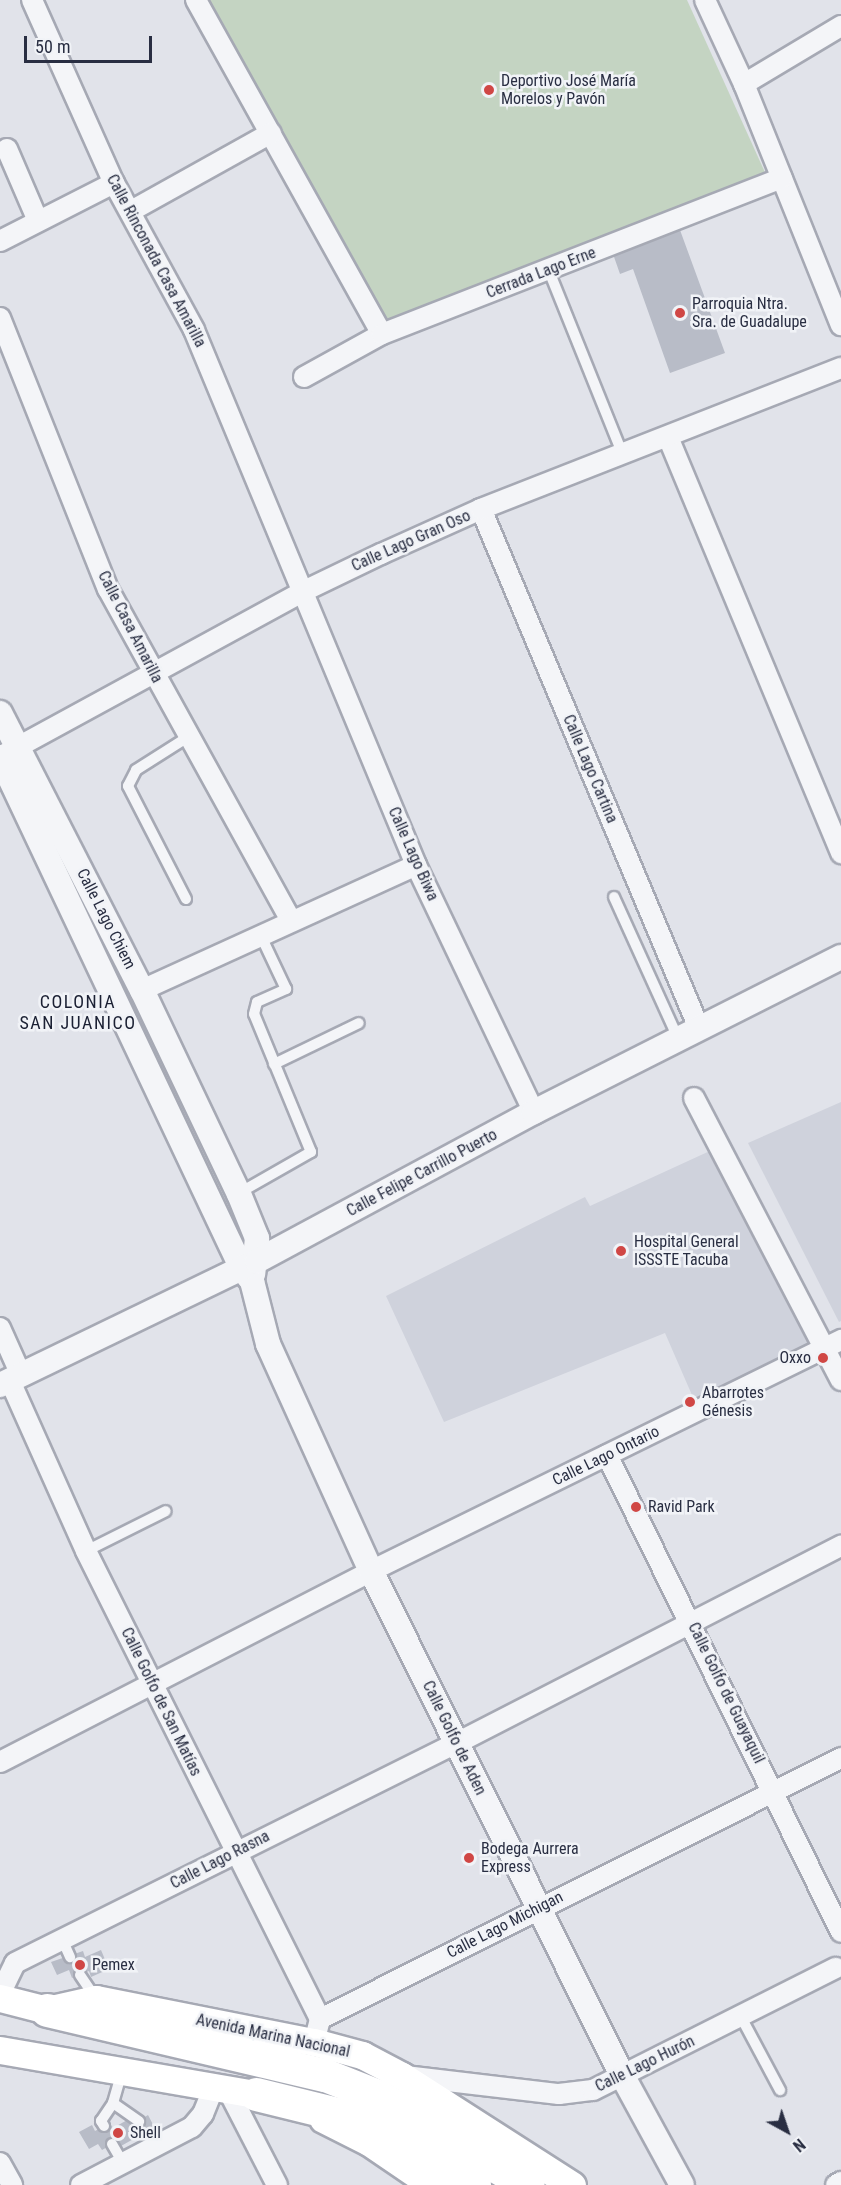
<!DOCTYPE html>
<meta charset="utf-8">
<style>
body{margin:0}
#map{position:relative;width:841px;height:2185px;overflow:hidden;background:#e1e3ea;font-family:"Roboto Condensed",sans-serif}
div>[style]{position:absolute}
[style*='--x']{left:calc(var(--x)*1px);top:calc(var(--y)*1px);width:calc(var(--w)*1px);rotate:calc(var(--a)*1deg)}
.built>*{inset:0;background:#cfd2dc}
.green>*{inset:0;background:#c4d4c2}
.building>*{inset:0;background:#b8bcc7}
.roads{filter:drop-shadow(2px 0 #a6a9b4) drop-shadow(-2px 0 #a6a9b4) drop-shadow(0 2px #a6a9b4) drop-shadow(0 -2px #a6a9b4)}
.service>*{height:10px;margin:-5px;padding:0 5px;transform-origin:5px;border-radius:5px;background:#f4f5f8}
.minor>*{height:20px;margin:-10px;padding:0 10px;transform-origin:10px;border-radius:10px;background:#f4f5f8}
.tertiary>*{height:24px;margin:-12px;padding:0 12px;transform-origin:12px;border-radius:12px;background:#f4f5f8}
.secondary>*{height:27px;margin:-13.5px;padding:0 13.5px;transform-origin:13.5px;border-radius:13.5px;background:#fff}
.motorway>*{height:33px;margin:-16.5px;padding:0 16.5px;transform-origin:16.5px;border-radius:16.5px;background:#fff}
.dots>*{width:16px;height:16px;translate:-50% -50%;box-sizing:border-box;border:3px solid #f1f3f7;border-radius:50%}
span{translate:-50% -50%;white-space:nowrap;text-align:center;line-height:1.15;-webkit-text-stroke:5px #f1f3f7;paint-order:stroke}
.poi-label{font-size:16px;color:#292e42}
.left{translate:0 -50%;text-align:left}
.right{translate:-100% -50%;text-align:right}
.street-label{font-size:16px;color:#292e42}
.neighbourhood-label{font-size:18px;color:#1b2033;letter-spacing:1.5px}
.north{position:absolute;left:757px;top:2101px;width:60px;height:60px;-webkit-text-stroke:4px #f1f3f7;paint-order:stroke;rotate:140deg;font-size:16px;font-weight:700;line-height:24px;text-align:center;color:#292e42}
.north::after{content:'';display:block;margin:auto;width:21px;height:27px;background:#292e42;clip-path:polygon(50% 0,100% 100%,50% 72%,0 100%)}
.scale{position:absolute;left:24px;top:36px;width:128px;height:27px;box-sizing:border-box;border:3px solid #292e42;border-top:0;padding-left:8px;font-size:18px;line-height:21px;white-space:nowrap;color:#292e42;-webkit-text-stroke:4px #f1f3f7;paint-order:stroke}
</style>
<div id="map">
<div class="built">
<div style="clip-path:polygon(841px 1102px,841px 1321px,839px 1322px,748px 1143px)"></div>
<div style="clip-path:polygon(712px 1150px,814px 1345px,695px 1402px,665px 1333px,444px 1422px,386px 1296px,585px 1197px,590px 1206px)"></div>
</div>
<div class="green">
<div style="clip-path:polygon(200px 0,687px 0,768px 179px,385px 331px)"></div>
</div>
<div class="building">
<div style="clip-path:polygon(680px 230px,725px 353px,670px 373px,633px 269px,620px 274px,613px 254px)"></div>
<div style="clip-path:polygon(101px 1950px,109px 1969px,91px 1977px,89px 1971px,72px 1978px,69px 1970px,57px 1975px,51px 1962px,83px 1951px,85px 1957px)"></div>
<div style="clip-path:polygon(148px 2115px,158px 2134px,141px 2143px,137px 2137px,121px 2146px,118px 2141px,102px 2150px,98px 2144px,89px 2149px,79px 2132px,92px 2125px,95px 2131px,110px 2123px,113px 2128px,129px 2119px,132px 2125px)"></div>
</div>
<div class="roads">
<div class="service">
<div style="--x:549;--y:271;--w:198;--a:68.1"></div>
<div style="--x:614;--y:897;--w:155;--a:65.6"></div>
<div style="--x:186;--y:899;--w:127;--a:-117.2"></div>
<div style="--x:128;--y:786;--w:18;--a:-63"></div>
<div style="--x:136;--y:770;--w:62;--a:-32.4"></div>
<div style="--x:274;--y:1064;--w:94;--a:-25.8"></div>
<div style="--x:239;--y:1193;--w:83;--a:-29.7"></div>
<div style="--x:311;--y:1152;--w:149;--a:-112.4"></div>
<div style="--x:254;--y:1014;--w:12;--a:-76"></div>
<div style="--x:257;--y:1002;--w:32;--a:-24"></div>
<div style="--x:286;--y:989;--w:61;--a:-115.3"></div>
<div style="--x:86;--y:1551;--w:89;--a:-26.6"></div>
<div style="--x:62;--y:1939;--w:20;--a:66"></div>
<div style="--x:80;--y:1975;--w:29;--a:56"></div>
<div style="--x:741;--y:2017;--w:83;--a:61.9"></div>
<div style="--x:113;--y:2103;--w:32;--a:35"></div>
<div style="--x:104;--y:2126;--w:6;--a:-121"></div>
<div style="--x:101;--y:2121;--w:22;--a:-56"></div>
<div style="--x:113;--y:2103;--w:32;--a:-74"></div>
<div style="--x:112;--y:2144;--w:22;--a:60"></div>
</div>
<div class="minor">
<div style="--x:32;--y:0;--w:201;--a:65.9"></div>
<div style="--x:114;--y:183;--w:167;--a:61.4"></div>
<div style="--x:194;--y:330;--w:579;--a:67.46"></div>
<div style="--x:416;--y:865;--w:274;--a:64.5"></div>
<div style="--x:196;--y:0;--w:382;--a:60.9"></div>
<div style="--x:705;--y:0;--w:93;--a:65.1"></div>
<div style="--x:744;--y:84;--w:260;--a:68.1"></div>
<div style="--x:744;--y:84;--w:113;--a:-30.9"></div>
<div style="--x:7;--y:149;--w:78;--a:66.7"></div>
<div style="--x:131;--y:211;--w:160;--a:-29.1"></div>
<div style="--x:0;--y:241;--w:128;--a:-27"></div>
<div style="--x:0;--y:318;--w:292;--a:68.3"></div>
<div style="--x:108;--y:589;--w:378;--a:61.1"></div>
<div style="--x:304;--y:377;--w:89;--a:-28.9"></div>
<div style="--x:382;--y:334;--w:429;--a:-21.3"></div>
<div style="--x:668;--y:437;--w:451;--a:67.4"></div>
<div style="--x:481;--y:509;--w:563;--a:67.22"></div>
<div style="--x:5;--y:754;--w:338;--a:-28.6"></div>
<div style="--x:302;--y:592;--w:88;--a:-25.7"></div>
<div style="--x:381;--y:554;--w:110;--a:-24.2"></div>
<div style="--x:481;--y:509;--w:387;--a:-21.4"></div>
<div style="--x:142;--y:990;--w:301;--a:-24.5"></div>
<div style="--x:694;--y:1098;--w:318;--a:62.5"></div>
<div style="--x:0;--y:1328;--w:51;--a:65.9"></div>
<div style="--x:10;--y:1381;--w:186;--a:65.9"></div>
<div style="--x:86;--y:1551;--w:523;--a:63.43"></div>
<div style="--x:607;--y:1455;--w:531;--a:63.87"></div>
<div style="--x:0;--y:1762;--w:417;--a:-27.2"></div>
<div style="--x:371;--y:1571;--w:524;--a:-26.17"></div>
<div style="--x:0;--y:1994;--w:34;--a:-64"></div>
<div style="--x:15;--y:1963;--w:494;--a:-26.5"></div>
<div style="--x:457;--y:1743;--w:432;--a:-27.2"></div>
<div style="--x:317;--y:2031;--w:12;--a:-76"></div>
<div style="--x:320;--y:2019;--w:583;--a:-26.61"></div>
<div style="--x:405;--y:2076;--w:155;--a:6.7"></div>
<div style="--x:559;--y:2094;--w:34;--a:-7"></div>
<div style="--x:593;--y:2090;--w:272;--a:-26.7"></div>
<div style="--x:228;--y:2090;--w:107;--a:62.7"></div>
<div style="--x:0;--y:2163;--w:25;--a:61"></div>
<div style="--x:81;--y:2185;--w:125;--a:-27.6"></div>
<div style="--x:192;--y:2127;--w:17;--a:-50"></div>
<div style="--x:203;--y:2114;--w:29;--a:-68"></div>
<div style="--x:836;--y:2185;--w:6;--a:-31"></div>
</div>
<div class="tertiary">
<div style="--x:0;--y:713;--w:311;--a:62.9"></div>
<div style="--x:142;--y:990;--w:226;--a:64.6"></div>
<div style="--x:239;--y:1194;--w:48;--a:67.8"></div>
<div style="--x:257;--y:1238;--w:36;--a:96"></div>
<div style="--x:0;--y:757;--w:566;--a:64.7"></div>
<div style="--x:242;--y:1269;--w:16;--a:50"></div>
<div style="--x:252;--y:1281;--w:65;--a:75.7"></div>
<div style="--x:268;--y:1344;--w:249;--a:65.6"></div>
<div style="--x:371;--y:1571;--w:563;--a:63.53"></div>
<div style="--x:622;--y:2075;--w:125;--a:61.4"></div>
<div style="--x:0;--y:1385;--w:285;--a:-25.8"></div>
<div style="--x:257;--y:1261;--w:315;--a:-28.3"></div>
<div style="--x:534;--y:1112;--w:344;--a:-26.8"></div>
</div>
<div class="secondary">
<div style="--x:0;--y:1998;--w:49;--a:14.3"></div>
<div style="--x:47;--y:2010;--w:50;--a:-12.7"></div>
<div style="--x:96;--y:1999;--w:222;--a:11.2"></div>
<div style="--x:314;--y:2042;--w:50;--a:15.2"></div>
<div style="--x:362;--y:2055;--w:45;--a:27.7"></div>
<div style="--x:402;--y:2076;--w:202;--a:32.7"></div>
<div style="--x:0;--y:2050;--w:260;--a:9.8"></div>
<div style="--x:256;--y:2094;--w:21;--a:19"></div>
<div style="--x:323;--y:2119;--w:51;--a:26.6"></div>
<div style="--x:369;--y:2142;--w:76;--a:34.3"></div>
</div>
<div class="motorway">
<div style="--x:47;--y:2010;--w:285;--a:13.2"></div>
<div style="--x:325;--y:2075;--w:57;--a:21.6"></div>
<div style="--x:378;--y:2096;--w:174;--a:30.7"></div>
<div style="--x:256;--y:2094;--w:113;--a:13.8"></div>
<div style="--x:366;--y:2121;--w:61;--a:27.4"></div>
<div style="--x:420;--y:2149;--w:65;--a:33.7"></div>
</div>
</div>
<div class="dots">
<div style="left:489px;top:90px;background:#d04745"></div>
<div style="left:680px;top:313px;background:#d04745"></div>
<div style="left:621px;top:1251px;background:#d04745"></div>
<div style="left:823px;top:1358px;background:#d04745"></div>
<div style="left:690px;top:1402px;background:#d04745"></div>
<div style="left:636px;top:1507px;background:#d04745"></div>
<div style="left:469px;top:1858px;background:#d04745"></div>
<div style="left:80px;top:1965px;background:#d04745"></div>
<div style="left:118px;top:2133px;background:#d04745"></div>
</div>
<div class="poi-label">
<span class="left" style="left:501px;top:90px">Deportivo José María<br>Morelos y Pavón</span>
<span class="left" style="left:692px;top:313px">Parroquia Ntra.<br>Sra. de Guadalupe</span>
<span class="left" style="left:634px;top:1251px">Hospital General<br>ISSSTE Tacuba</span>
<span class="right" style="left:811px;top:1358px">Oxxo</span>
<span class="left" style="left:702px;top:1402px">Abarrotes<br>Génesis</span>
<span class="left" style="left:648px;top:1507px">Ravid Park</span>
<span class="left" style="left:481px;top:1858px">Bodega Aurrera<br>Express</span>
<span class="left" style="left:92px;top:1965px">Pemex</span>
<span class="left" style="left:130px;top:2133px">Shell</span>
</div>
<div class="street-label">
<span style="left:156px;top:261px;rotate:62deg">Calle Rinconada Casa Amarilla</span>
<span style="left:541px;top:273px;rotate:-21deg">Cerrada Lago Erne</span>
<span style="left:411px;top:541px;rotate:-24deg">Calle Lago Gran Oso</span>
<span style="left:130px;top:627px;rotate:63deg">Calle Casa Amarilla</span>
<span style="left:590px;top:769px;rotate:67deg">Calle Lago Cartina</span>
<span style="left:413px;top:854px;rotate:66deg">Calle Lago Biwa</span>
<span style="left:106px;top:919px;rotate:63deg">Calle Lago Chiem</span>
<span style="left:422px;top:1173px;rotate:-28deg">Calle Felipe Carrillo Puerto</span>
<span style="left:606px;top:1456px;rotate:-26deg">Calle Lago Ontario</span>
<span style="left:726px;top:1693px;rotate:64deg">Calle Golfo de Guayaquil</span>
<span style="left:161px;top:1702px;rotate:64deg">Calle Golfo de San Matías</span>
<span style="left:454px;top:1738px;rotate:64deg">Calle Golfo de Aden</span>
<span style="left:220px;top:1860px;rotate:-27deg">Calle Lago Rasna</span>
<span style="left:505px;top:1925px;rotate:-27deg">Calle Lago Michigan</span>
<span style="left:273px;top:2036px;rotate:12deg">Avenida Marina Nacional</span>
<span style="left:645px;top:2064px;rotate:-26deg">Calle Lago Hurón</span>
</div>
<div class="neighbourhood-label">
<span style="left:78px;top:1013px">COLONIA<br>SAN JUANICO</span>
</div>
<div class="north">N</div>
<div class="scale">50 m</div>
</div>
